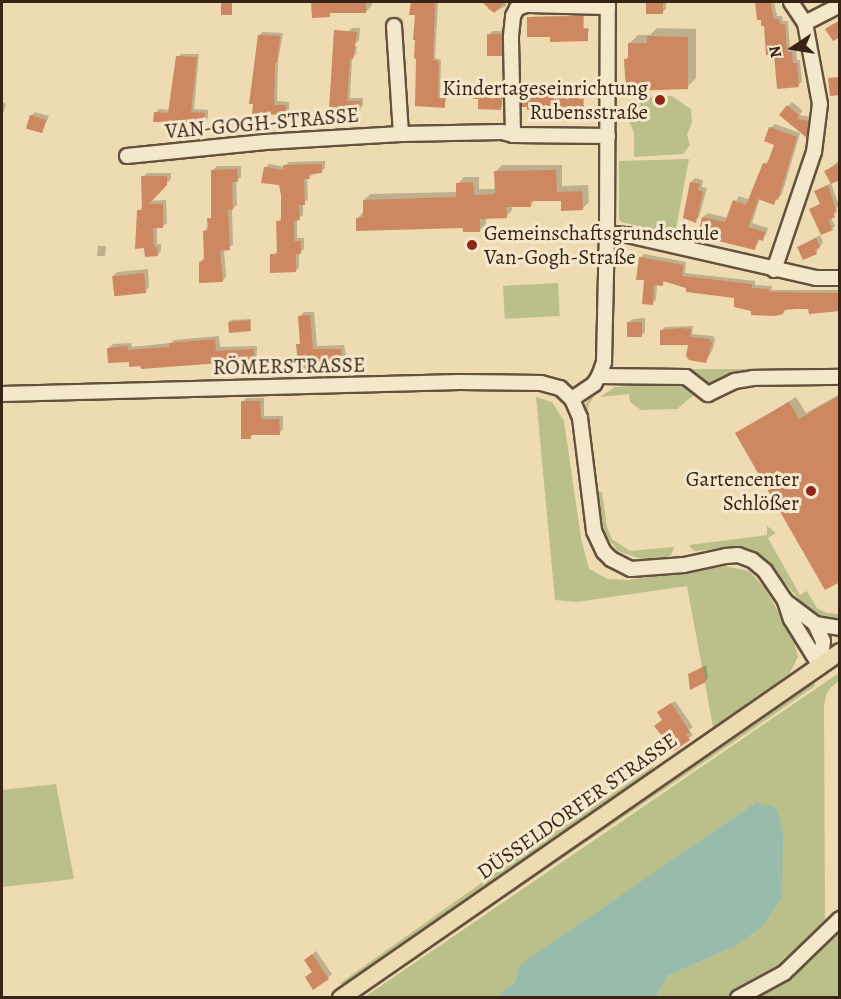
<!DOCTYPE html>
<meta charset="utf-8">
<style>
body{margin:0}
#map{position:relative;width:841px;height:999px;overflow:hidden;background:#eedbb1;font-family:Alegreya,serif}
div>[style]{position:absolute}
[style*='--x']{left:calc(var(--x)*1px);top:calc(var(--y)*1px);width:calc(var(--w)*1px);rotate:calc(var(--a)*1deg)}
.green>*{inset:0;background:#bbbf89;transform-origin:0 0}
.water>*{inset:0;background:#99bbac}
.shadow>*{inset:0;background:#0003}
.building>*{inset:0;background:#cd8761;transform-origin:0 0}
.roads{filter:drop-shadow(2px 0 #65523e) drop-shadow(-2px 0 #65523e) drop-shadow(0 2px #65523e) drop-shadow(0 -2px #65523e)}
.minor>*{height:14px;margin:-7px;padding:0 7px;transform-origin:7px;border-radius:7px;background:#f4e8cc}
.major>*{height:16px;margin:-8px;padding:0 8px;transform-origin:8px;border-radius:8px;background:#eedbb1}
.dots>*{width:16px;height:16px;translate:-50% -50%;box-sizing:border-box;border:3px solid #f4e8cc;border-radius:50%}
span{translate:-50% -50%;white-space:nowrap;text-align:center;line-height:1.15;-webkit-text-stroke:6px #f4e8cc;paint-order:stroke}
.poi-label{font-size:21px;color:#372417}
.right{translate:-100% -50%;text-align:right}
.left{translate:0 -50%;text-align:left}
.street-label{font-size:21px;color:#372417}
.frame{position:absolute;inset:0;border:3px solid #372417;pointer-events:none}
.north{position:absolute;left:763px;top:18px;width:60px;height:60px;-webkit-text-stroke:4px #f4e8cc;paint-order:stroke;rotate:258deg;font-size:16px;font-weight:700;line-height:24px;text-align:center;color:#372417}
.north::after{content:'';display:block;margin:auto;width:21px;height:27px;background:#372417;clip-path:polygon(50% 0,100% 100%,50% 72%,0 100%)}
</style>
<div id="map">
<div class="green">
<div style="clip-path:polygon(654px 96px,672px 96px,691px 109px,692px 122px,687px 135px,690px 145px,683px 154px,634px 157px,634px 133px,628px 118px,642px 100px)"></div>
<div style="clip-path:polygon(689px 159px,675px 234px,663px 232px,661px 228px,656px 230px,621px 222px,619px 219px,619px 161px)"></div>
<div style="left:558px;top:283px;width:33px;height:55px;rotate:87deg"></div>
<div style="clip-path:polygon(688px 369px,764px 369px,710px 385px,685px 371px)"></div>
<div style="clip-path:polygon(665px 383px,686px 384px,695px 394px,677px 409px,641px 410px,630px 402px,629px 394px,600px 397px,615px 387px)"></div>
<div style="clip-path:polygon(595px 394px,588px 406px,598px 492px,602px 492px,607px 527px,612px 539px,630px 551px,674px 547px,671px 555px,665px 558px,644px 560px,618px 551px,600px 528px,584px 416px,586px 403px)"></div>
<div style="clip-path:polygon(536px 397px,552px 402px,564px 421px,581px 538px,589px 569px,608px 579px,628px 580px,724px 566px,749px 571px,764px 587px,793px 637px,798px 657px,790px 673px,713px 727px,687px 586px,576px 602px,555px 600px)"></div>
<div style="clip-path:polygon(767px 526px,776px 533px,768px 538px,800px 595px,807px 591px,817px 608px,827px 613px,839px 614px,839px 623px,815px 618px,769px 564px,751px 552px,738px 547px,695px 551px,690px 547px,689px 545px,767px 535px)"></div>
<div style="clip-path:polygon(839px 673px,839px 681px,830px 688px,826px 695px,824px 707px,825px 919px,839px 932px,839px 997px,656px 997px,667px 976px,731px 948px,756px 802px,521px 965px,515px 982px,496px 997px,363px 998px)"></div>
<div style="clip-path:polygon(815px 681px,815px 686px,747px 733px,359px 997px,353px 998px,556px 855px)"></div>
<div style="clip-path:polygon(655px 765px,648px 775px,504px 875px,348px 983px,339px 984px,528px 850px)"></div>
<div style="clip-path:polygon(56px 784px,74px 879px,2px 887px,2px 790px)"></div>
</div>
<div class="water">
<div style="clip-path:polygon(756px 802px,776px 808px,783px 832px,782px 897px,763px 926px,731px 948px,667px 976px,656px 997px,496px 997px,515px 982px,520px 965px)"></div>
</div>
<div class="shadow">
<div style="clip-path:polygon(347px 2px,372px 2px,372px 5px,366px 12px,347px 12px)"></div>
<div style="clip-path:polygon(411px 2px,438px 2px,435px 58px,441px 60px,440px 95px,447px 96px,444px 107px,417px 104px,416px 14px,410px 14px)"></div>
<div style="clip-path:polygon(488px 2px,506px 2px,506px 6px,494px 12px,488px 9px)"></div>
<div style="clip-path:polygon(629px 2px,666px 2px,666px 9px,662px 12px,647px 12px,647px 2px)"></div>
<div style="clip-path:polygon(756px 2px,774px 2px,777px 16px,782px 16px,783px 21px,788px 21px,790px 49px,796px 49px,797px 60px,800px 60px,802px 82px,798px 85px,775px 52px,762px 18px,758px 19px)"></div>
<div style="clip-path:polygon(584px 15px,584px 28px,589px 28px,587px 39px,528px 17px)"></div>
<div style="clip-path:polygon(352px 28px,360px 28px,359px 40px,353px 46px,357px 46px,356px 54px,352px 58px,350px 98px,363px 98px,363px 105px,360px 109px,331px 109px,348px 32px)"></div>
<div style="clip-path:polygon(657px 28px,696px 29px,696px 78px,687px 87px,626px 59px,629px 55px,629px 44px,638px 35px,650px 35px)"></div>
<div style="clip-path:polygon(492px 31px,505px 31px,505px 51px,502px 55px,489px 35px)"></div>
<div style="clip-path:polygon(263px 32px,283px 33px,278px 61px,277px 101px,289px 102px,289px 110px,285px 114px,254px 113px,259px 35px)"></div>
<div style="clip-path:polygon(181px 54px,199px 54px,194px 109px,208px 110px,208px 118px,204px 122px,156px 113px,159px 109px,170px 110px,178px 57px)"></div>
<div style="clip-path:polygon(476px 88px,504px 88px,502px 107px,500px 109px,480px 97px,474px 90px)"></div>
<div style="clip-path:polygon(530px 88px,584px 88px,584px 107px,523px 97px,529px 96px)"></div>
<div style="clip-path:polygon(2px 102px,6px 104px,2px 117px)"></div>
<div style="clip-path:polygon(792px 102px,802px 110px,800px 115px,812px 117px,810px 132px,807px 136px,781px 115px)"></div>
<div style="clip-path:polygon(35px 112px,49px 116px,42px 131px,31px 116px)"></div>
<div style="clip-path:polygon(775px 124px,800px 133px,782px 194px,773px 203px,760px 198px,752px 223px,768px 228px,766px 235px,760px 239px,755px 248px,703px 217px,708px 213px,728px 218px,739px 196px,750px 200px,764px 164px,770px 160px,776px 144px,770px 128px)"></div>
<div style="clip-path:polygon(840px 160px,840px 178px,826px 171px)"></div>
<div style="clip-path:polygon(325px 161px,325px 168px,321px 172px,307px 177px,308px 199px,303px 203px,303px 215px,297px 219px,297px 238px,304px 238px,304px 249px,299px 252px,299px 267px,296px 271px,272px 255px,279px 251px,278px 222px,281px 218px,282px 194px,280px 184px,265px 168px,269px 164px,285px 167px,289px 162px)"></div>
<div style="clip-path:polygon(502px 165px,562px 165px,562px 186px,588px 185px,589px 202px,582px 209px,563px 199px,535px 200px,530px 205px,512px 206px,512px 210px,506px 217px,486px 217px,486px 224px,480px 230px,464px 227px,358px 218px,364px 211px,364px 200px,370px 194px,458px 192px,458px 184px,464px 177px,479px 177px,479px 189px,496px 189px,496px 171px)"></div>
<div style="clip-path:polygon(217px 166px,241px 166px,241px 177px,236px 181px,237px 205px,232px 209px,233px 245px,224px 249px,226px 277px,222px 281px,200px 262px,204px 258px,205px 231px,213px 215px,213px 170px)"></div>
<div style="clip-path:polygon(147px 173px,171px 173px,171px 179px,150px 201px,166px 200px,167px 223px,163px 226px,157px 227px,157px 244px,161px 244px,161px 251px,157px 255px,139px 211px,142px 207px,143px 177px)"></div>
<div style="clip-path:polygon(695px 178px,703px 180px,702px 187px,707px 188px,699px 217px,695px 221px,691px 182px)"></div>
<div style="clip-path:polygon(831px 183px,839px 206px,836px 208px,837px 212px,831px 217px,835px 226px,832px 229px,811px 209px,821px 203px,816px 192px)"></div>
<div style="clip-path:polygon(820px 235px,823px 242px,816px 253px,799px 247px)"></div>
<div style="clip-path:polygon(98px 246px,106px 246px,105px 256px,97px 256px)"></div>
<div style="clip-path:polygon(644px 254px,686px 262px,685px 273px,755px 281px,755px 285px,772px 286px,772px 290px,840px 290px,840px 311px,787px 308px,783px 313px,752px 309px,736px 297px,666px 280px,662px 284px,657px 284px,656px 300px,652px 303px,640px 258px)"></div>
<div style="clip-path:polygon(148px 269px,149px 287px,145px 291px,113px 276px,117px 272px)"></div>
<div style="clip-path:polygon(304px 312px,314px 312px,317px 346px,344px 345px,348px 366px,344px 370px,298px 345px,301px 342px,300px 316px)"></div>
<div style="clip-path:polygon(645px 318px,645px 332px,641px 336px,628px 323px,633px 319px)"></div>
<div style="clip-path:polygon(251px 319px,250px 330px,229px 321px,231px 320px)"></div>
<div style="clip-path:polygon(693px 326px,692px 334px,713px 336px,715px 339px,713px 349px,706px 361px,689px 343px,661px 331px,665px 327px)"></div>
<div style="clip-path:polygon(219px 336px,220px 347px,257px 346px,256px 369px,252px 373px,235px 360px,130px 360px,109px 348px,113px 344px,131px 343px,132px 347px,171px 343px,174px 340px)"></div>
<div style="clip-path:polygon(840px 394px,840px 580px,737px 433px,796px 397px,806px 413px)"></div>
<div style="clip-path:polygon(246px 398px,264px 398px,264px 416px,283px 416px,283px 429px,279px 433px,254px 434px,250px 437px,243px 402px)"></div>
<div style="clip-path:polygon(706px 665px,708px 678px,705px 681px,689px 675px)"></div>
<div style="clip-path:polygon(675px 701px,693px 727px,689px 730px,693px 735px,674px 749px,663px 720px,663px 709px)"></div>
<div style="clip-path:polygon(316px 951px,332px 974px,328px 978px,313px 972px,310px 956px)"></div>
</div>
<div class="building">
<div style="left:221px;top:2px;width:11px;height:13px"></div>
<div style="clip-path:polygon(311px 2px,366px 2px,366px 13px,330px 13px,330px 17px,312px 18px)"></div>
<div style="clip-path:polygon(411px 2px,435px 2px,433px 60px,439px 62px,438px 97px,445px 98px,445px 108px,415px 106px,416px 59px,414px 58px,415px 40px,413px 40px,415px 15px,409px 15px)"></div>
<div style="clip-path:polygon(482px 2px,505px 2px,494px 13px)"></div>
<div style="clip-path:polygon(755px 2px,770px 2px,774px 19px,779px 19px,780px 24px,785px 24px,787px 52px,792px 52px,793px 63px,797px 63px,799px 87px,777px 89px,774px 54px,766px 55px,764px 26px,761px 26px,761px 20px,757px 20px)"></div>
<div style="left:646px;top:3px;width:17px;height:11px"></div>
<div style="clip-path:polygon(583px 16px,583px 29px,588px 29px,588px 41px,550px 42px,550px 37px,527px 37px,527px 17px)"></div>
<div style="clip-path:polygon(840px 20px,840px 37px,833px 41px,825px 29px)"></div>
<div style="clip-path:polygon(334px 30px,357px 32px,353px 59px,350px 59px,347px 101px,361px 101px,360px 111px,329px 110px)"></div>
<div style="left:487px;top:34px;width:15px;height:22px"></div>
<div style="clip-path:polygon(258px 35px,280px 36px,277px 63px,275px 63px,274px 105px,286px 105px,286px 115px,252px 114px,253px 104px,249px 104px)"></div>
<div style="clip-path:polygon(647px 36px,688px 37px,688px 89px,626px 91px,624px 59px,628px 59px,628px 43px,647px 43px)"></div>
<div style="clip-path:polygon(176px 56px,197px 57px,191px 112px,205px 113px,205px 123px,153px 122px,154px 112px,168px 113px)"></div>
<div style="clip-path:polygon(840px 77px,840px 95px,830px 96px,828px 78px)"></div>
<div style="clip-path:polygon(473px 89px,503px 89px,501px 110px,478px 109px,478px 99px,473px 99px)"></div>
<div style="clip-path:polygon(527px 89px,583px 89px,583px 110px,527px 110px,527px 107px,521px 107px,521px 97px,527px 97px)"></div>
<div style="clip-path:polygon(787px 105px,799px 115px,797px 119px,809px 121px,807px 138px,779px 115px)"></div>
<div style="left:30px;top:115px;width:17px;height:14px;rotate:17deg"></div>
<div style="clip-path:polygon(769px 127px,797px 137px,778px 200px,776px 199px,774px 205px,758px 199px,751px 219px,748px 227px,765px 232px,763px 241px,758px 239px,755px 250px,698px 236px,702px 217px,725px 222px,733px 200px,746px 205px,763px 163px,767px 164px,774px 145px,764px 141px)"></div>
<div style="clip-path:polygon(840px 163px,840px 180px,831px 184px,824px 171px)"></div>
<div style="clip-path:polygon(322px 164px,322px 173px,309px 174px,310px 179px,304px 179px,305px 205px,299px 205px,300px 220px,294px 221px,294px 241px,301px 241px,301px 254px,296px 254px,296px 272px,270px 273px,270px 254px,277px 254px,276px 221px,281px 221px,281px 195px,279px 185px,261px 183px,264px 167px,284px 170px,283px 165px)"></div>
<div style="clip-path:polygon(237px 169px,238px 182px,232px 182px,233px 210px,228px 210px,230px 250px,220px 251px,223px 282px,199px 283px,199px 262px,204px 261px,203px 231px,208px 230px,207px 218px,211px 218px,211px 170px)"></div>
<div style="clip-path:polygon(556px 170px,557px 192px,582px 191px,583px 210px,561px 211px,561px 201px,531px 201px,531px 207px,506px 207px,507px 218px,480px 219px,480px 232px,463px 232px,463px 228px,356px 231px,356px 218px,363px 217px,363px 200px,456px 197px,456px 183px,473px 182px,474px 195px,495px 194px,494px 171px)"></div>
<div style="clip-path:polygon(141px 176px,167px 176px,167px 185px,149px 204px,163px 204px,163px 228px,153px 228px,154px 247px,157px 247px,158px 256px,145px 257px,144px 248px,135px 249px,137px 210px,142px 210px)"></div>
<div style="clip-path:polygon(690px 182px,700px 184px,698px 190px,703px 192px,696px 223px,683px 218px)"></div>
<div style="clip-path:polygon(828px 185px,836px 210px,833px 212px,835px 217px,828px 220px,833px 230px,821px 235px,809px 209px,820px 204px,814px 191px)"></div>
<div style="clip-path:polygon(816px 238px,820px 247px,815px 249px,817px 254px,803px 260px,797px 247px)"></div>
<div style="clip-path:polygon(639px 257px,683px 265px,682px 276px,752px 284px,752px 288px,769px 289px,769px 292px,840px 293px,840px 311px,809px 314px,808px 309px,796px 309px,784px 310px,783px 314px,775px 316px,751px 315px,751px 311px,734px 307px,734px 298px,686px 292px,686px 288px,663px 281px,663px 286px,654px 285px,653px 305px,642px 304px,644px 280px,636px 280px)"></div>
<div style="left:144px;top:273px;width:20px;height:32px;rotate:84deg"></div>
<div style="clip-path:polygon(310px 315px,313px 349px,341px 349px,344px 372px,299px 373px,296px 344px,300px 344px,298px 316px)"></div>
<div style="left:250px;top:320px;width:11px;height:22px;rotate:85deg"></div>
<div style="left:627px;top:322px;width:15px;height:15px"></div>
<div style="clip-path:polygon(681px 328px,691px 329px,690px 337px,709px 339px,712px 343px,706px 363px,689px 360px,686px 356px,688px 345px,660px 345px,660px 330px)"></div>
<div style="clip-path:polygon(215px 339px,216px 351px,254px 349px,253px 374px,234px 374px,234px 362px,141px 369px,140px 366px,129px 367px,129px 362px,108px 363px,107px 348px,128px 346px,128px 350px,169px 347px,169px 343px)"></div>
<div style="clip-path:polygon(840px 395px,840px 582px,825px 590px,735px 433px,789px 402px,799px 419px)"></div>
<div style="clip-path:polygon(241px 401px,260px 401px,261px 419px,279px 419px,280px 435px,251px 435px,251px 439px,241px 439px)"></div>
<div style="clip-path:polygon(703px 667px,706px 682px,690px 690px,688px 674px)"></div>
<div style="clip-path:polygon(671px 703px,690px 732px,686px 734px,690px 740px,674px 751px,654px 726px,662px 720px,657px 712px)"></div>
<div style="clip-path:polygon(312px 954px,329px 979px,313px 990px,305px 977px,312px 972px,304px 960px)"></div>
</div>
<div class="roads">
<div class="minor">
<div style="--x:805;--y:23;--w:39;--a:-27"></div>
<div style="--x:394;--y:26;--w:108;--a:86.3"></div>
<div style="--x:513;--y:135;--w:99;--a:-91.2"></div>
<div style="--x:511;--y:36;--w:20;--a:-84"></div>
<div style="--x:513;--y:16;--w:9;--a:-63"></div>
<div style="--x:517;--y:8;--w:9;--a:-18"></div>
<div style="--x:526;--y:5;--w:82;--a:1.4"></div>
<div style="--x:127;--y:156;--w:139;--a:-5.8"></div>
<div style="--x:265;--y:142;--w:136;--a:-3.4"></div>
<div style="--x:401;--y:134;--w:101;--a:-1.1"></div>
<div style="--x:502;--y:132;--w:11;--a:15"></div>
<div style="--x:513;--y:135;--w:95;--a:0.6"></div>
<div style="--x:607;--y:234;--w:20;--a:3"></div>
<div style="--x:627;--y:235;--w:194;--a:12.8"></div>
<div style="--x:816;--y:278;--w:24;--a:0"></div>
<div style="--x:774;--y:270;--w:125;--a:-71.3"></div>
<div style="--x:814;--y:152;--w:48;--a:-82.9"></div>
<div style="--x:820;--y:104;--w:82;--a:-100.5"></div>
<div style="--x:805;--y:23;--w:25;--a:-124"></div>
<div style="--x:599;--y:376;--w:15;--a:-70"></div>
<div style="--x:604;--y:362;--w:128;--a:-88.7"></div>
<div style="--x:607;--y:234;--w:232;--a:-89.8"></div>
<div style="--x:2;--y:394;--w:458;--a:-1.5"></div>
<div style="--x:460;--y:382;--w:81;--a:0.7"></div>
<div style="--x:541;--y:383;--w:20;--a:15"></div>
<div style="--x:560;--y:388;--w:16;--a:43"></div>
<div style="--x:572;--y:399;--w:21;--a:67"></div>
<div style="--x:580;--y:418;--w:114;--a:82.9"></div>
<div style="--x:594;--y:531;--w:23;--a:65"></div>
<div style="--x:604;--y:552;--w:10;--a:45"></div>
<div style="--x:611;--y:559;--w:22;--a:27"></div>
<div style="--x:631;--y:569;--w:53;--a:-4.3"></div>
<div style="--x:684;--y:565;--w:43;--a:-12.1"></div>
<div style="--x:726;--y:556;--w:12;--a:-5"></div>
<div style="--x:738;--y:555;--w:15;--a:20"></div>
<div style="--x:752;--y:560;--w:17;--a:40"></div>
<div style="--x:765;--y:571;--w:36;--a:56"></div>
<div style="--x:785;--y:601;--w:19;--a:72"></div>
<div style="--x:791;--y:619;--w:55;--a:58.3"></div>
<div style="--x:572;--y:399;--w:27;--a:-34"></div>
<div style="--x:594;--y:384;--w:9;--a:-58"></div>
<div style="--x:599;--y:376;--w:87;--a:0.7"></div>
<div style="--x:686;--y:377;--w:28;--a:38"></div>
<div style="--x:708;--y:394;--w:30;--a:-26"></div>
<div style="--x:735;--y:381;--w:18;--a:-9"></div>
<div style="--x:753;--y:378;--w:87;--a:-0.7"></div>
<div style="--x:785;--y:601;--w:38;--a:37"></div>
<div style="--x:815;--y:624;--w:19;--a:65"></div>
<div style="--x:823;--y:641;--w:25;--a:97"></div>
<div style="--x:815;--y:624;--w:25;--a:9"></div>
<div style="--x:738;--y:998;--w:52;--a:-28.5"></div>
<div style="--x:784;--y:973;--w:78;--a:-44"></div>
</div>
<div class="major">
<div style="--x:341;--y:998;--w:607;--a:-34.74"></div>
</div>
</div>
<div class="dots">
<div style="left:660px;top:100px;background:#8f2418"></div>
<div style="left:472px;top:245px;background:#8f2418"></div>
<div style="left:811px;top:491px;background:#8f2418"></div>
</div>
<div class="poi-label">
<span class="right" style="left:648px;top:100px">Kindertageseinrichtung<br>Rubensstraße</span>
<span class="left" style="left:484px;top:245px">Gemeinschaftsgrundschule<br>Van-Gogh-Straße</span>
<span class="right" style="left:799px;top:491px">Gartencenter<br>Schlößer</span>
</div>
<div class="street-label">
<span style="left:262px;top:123px;rotate:-5deg">VAN-GOGH-STRASSE</span>
<span style="left:289px;top:366px;rotate:-1deg">RÖMERSTRASSE</span>
<span style="left:577px;top:806px;rotate:-35deg">DÜSSELDORFER STRASSE</span>
</div>
<div class="frame"></div>
<div class="north">N</div>
</div>
